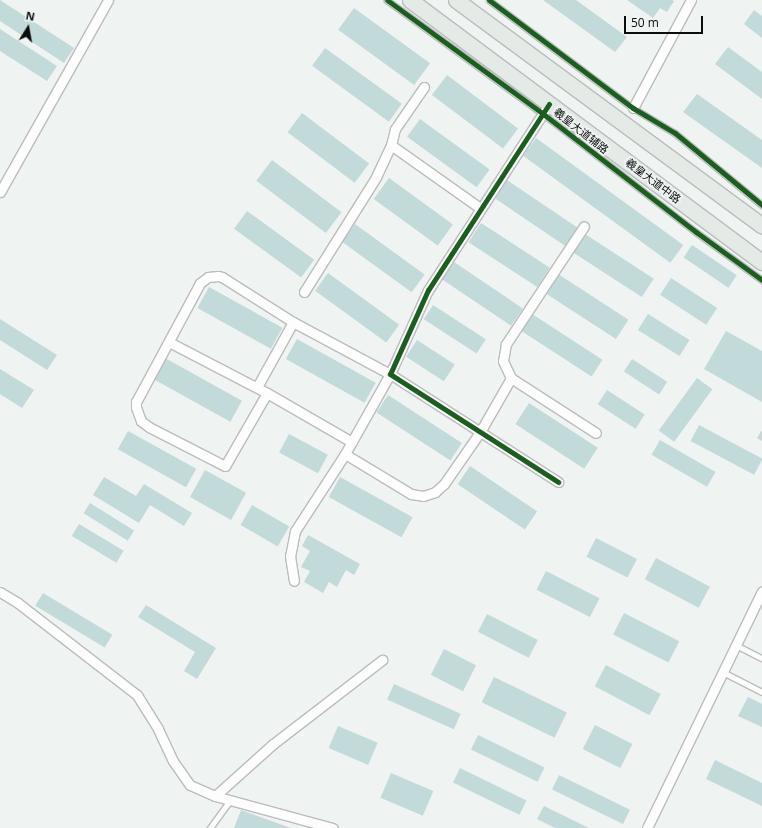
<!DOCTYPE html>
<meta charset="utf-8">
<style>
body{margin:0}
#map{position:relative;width:762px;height:828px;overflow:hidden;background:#eff3f1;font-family:"Open Sans","Noto Sans SC",sans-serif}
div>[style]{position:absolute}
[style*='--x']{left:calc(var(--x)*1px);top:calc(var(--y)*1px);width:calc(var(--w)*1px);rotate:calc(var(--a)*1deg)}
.building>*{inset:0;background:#c3dada;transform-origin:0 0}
.roads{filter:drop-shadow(1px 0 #bbbdbc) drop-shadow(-1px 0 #bbbdbc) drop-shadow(0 1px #bbbdbc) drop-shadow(0 -1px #bbbdbc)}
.lane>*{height:4.5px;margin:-2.25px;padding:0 2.25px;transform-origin:2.25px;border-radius:2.25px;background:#fdfdfd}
.street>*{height:9px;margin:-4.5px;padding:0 4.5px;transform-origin:4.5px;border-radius:4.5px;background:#fdfdfd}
.primary>*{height:15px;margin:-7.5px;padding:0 7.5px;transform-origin:7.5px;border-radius:7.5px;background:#e4eae6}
.cycleway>*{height:5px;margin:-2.5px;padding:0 2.5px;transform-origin:2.5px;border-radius:2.5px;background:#1b5e20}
span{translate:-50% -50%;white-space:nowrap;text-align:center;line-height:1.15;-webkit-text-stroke:3.5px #eef4f2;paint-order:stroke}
.street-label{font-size:11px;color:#0b0d0c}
.north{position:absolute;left:8px;top:8px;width:40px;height:40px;-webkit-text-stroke:3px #eef4f2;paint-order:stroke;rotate:11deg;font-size:11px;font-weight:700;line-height:16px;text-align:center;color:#0b0d0c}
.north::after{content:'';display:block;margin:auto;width:14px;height:18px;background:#0b0d0c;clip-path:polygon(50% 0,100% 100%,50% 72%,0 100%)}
.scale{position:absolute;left:624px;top:16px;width:79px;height:18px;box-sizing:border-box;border:2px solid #0b0d0c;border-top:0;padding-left:5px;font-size:12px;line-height:14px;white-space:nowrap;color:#0b0d0c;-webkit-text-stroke:3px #eef4f2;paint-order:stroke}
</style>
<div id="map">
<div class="building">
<div style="clip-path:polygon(0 0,74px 48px,64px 63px,0 21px)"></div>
<div style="clip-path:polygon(543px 0,576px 0,627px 37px,615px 52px)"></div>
<div style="clip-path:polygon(627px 0,672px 0,674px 1px,667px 12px,660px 8px,653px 18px)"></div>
<div style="left:354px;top:8px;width:94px;height:27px;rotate:36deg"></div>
<div style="clip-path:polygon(754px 10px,762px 16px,762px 38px,744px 24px)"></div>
<div style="clip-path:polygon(0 29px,57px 66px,47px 81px,0 51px)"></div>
<div style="clip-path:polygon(728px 47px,762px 72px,762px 99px,715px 64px)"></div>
<div style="left:325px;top:48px;width:95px;height:22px;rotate:36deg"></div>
<div style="left:447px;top:75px;width:89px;height:25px;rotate:37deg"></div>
<div style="clip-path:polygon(697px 94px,762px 140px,762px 168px,683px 112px)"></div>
<div style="left:302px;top:113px;width:84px;height:24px;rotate:37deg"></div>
<div style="left:420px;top:119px;width:86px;height:22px;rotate:36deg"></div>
<div style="left:536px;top:138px;width:182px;height:22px;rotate:36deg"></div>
<div style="left:272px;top:160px;width:87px;height:26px;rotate:37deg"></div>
<div style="left:389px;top:178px;width:79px;height:26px;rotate:36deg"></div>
<div style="left:507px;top:180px;width:87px;height:22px;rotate:34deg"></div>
<div style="left:247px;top:211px;width:83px;height:22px;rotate:36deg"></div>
<div style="left:481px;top:223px;width:82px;height:23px;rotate:33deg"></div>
<div style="left:355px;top:224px;width:86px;height:22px;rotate:36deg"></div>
<div style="left:585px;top:234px;width:82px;height:22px;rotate:33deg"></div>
<div style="left:692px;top:245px;width:54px;height:15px;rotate:34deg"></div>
<div style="left:454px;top:262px;width:83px;height:21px;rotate:34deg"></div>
<div style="left:328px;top:273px;width:88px;height:22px;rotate:36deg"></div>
<div style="left:558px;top:274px;width:84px;height:23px;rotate:33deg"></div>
<div style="left:671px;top:278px;width:55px;height:20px;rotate:33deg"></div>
<div style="left:209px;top:287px;width:84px;height:24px;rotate:29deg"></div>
<div style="left:433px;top:305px;width:63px;height:17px;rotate:33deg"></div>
<div style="left:532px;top:314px;width:84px;height:20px;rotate:33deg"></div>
<div style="left:648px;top:314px;width:49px;height:19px;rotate:32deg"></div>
<div style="clip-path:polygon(0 319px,57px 355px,47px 370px,0 340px)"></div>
<div style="clip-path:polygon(726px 331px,762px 351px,762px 402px,704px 369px)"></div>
<div style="left:297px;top:339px;width:90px;height:23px;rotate:29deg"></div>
<div style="left:417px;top:340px;width:45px;height:20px;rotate:33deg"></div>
<div style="left:165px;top:358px;width:88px;height:24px;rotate:29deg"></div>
<div style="left:632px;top:359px;width:42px;height:15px;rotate:33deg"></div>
<div style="clip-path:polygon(0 369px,34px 390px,22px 408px,0 394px)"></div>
<div style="left:697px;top:378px;width:19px;height:65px;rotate:36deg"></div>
<div style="left:607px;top:390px;width:45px;height:17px;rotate:33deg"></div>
<div style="left:388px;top:395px;width:88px;height:21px;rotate:33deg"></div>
<div style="left:529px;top:403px;width:82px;height:25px;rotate:33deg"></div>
<div style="left:699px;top:425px;width:72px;height:18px;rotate:28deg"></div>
<div style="clip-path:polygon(762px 430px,762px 441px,757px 438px)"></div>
<div style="left:128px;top:431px;width:78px;height:21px;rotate:29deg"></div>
<div style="left:289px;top:434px;width:44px;height:21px;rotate:28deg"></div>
<div style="left:660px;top:440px;width:64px;height:17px;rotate:30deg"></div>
<div style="left:470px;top:466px;width:81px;height:22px;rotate:34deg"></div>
<div style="left:205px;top:470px;width:47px;height:31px;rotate:29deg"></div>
<div style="clip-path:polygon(104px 477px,136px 496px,144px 484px,192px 513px,184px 526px,150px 505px,139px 523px,93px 495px)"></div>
<div style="left:340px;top:477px;width:83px;height:23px;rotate:29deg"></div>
<div style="left:90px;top:503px;width:52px;height:12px;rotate:32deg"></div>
<div style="left:252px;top:505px;width:43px;height:23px;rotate:30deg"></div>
<div style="left:79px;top:524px;width:52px;height:14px;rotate:31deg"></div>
<div style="clip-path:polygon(308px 535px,360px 564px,354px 575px,346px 570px,337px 587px,329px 582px,323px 593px,304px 582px,310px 571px,301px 567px,310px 551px,302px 546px)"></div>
<div style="left:596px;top:538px;width:46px;height:21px;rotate:27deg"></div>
<div style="left:656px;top:558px;width:61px;height:24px;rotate:28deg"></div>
<div style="left:546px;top:571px;width:60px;height:21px;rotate:27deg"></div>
<div style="left:43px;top:593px;width:81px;height:15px;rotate:31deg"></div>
<div style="clip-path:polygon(146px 605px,216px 648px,197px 679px,184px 671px,195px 652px,138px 617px)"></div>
<div style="left:624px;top:613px;width:62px;height:24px;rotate:27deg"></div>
<div style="left:487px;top:614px;width:57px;height:20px;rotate:27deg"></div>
<div style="left:444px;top:649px;width:36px;height:29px;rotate:27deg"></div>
<div style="left:606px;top:665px;width:62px;height:24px;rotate:28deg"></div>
<div style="left:494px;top:677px;width:81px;height:28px;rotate:26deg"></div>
<div style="left:394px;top:684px;width:73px;height:17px;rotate:24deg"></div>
<div style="clip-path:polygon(748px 697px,762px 704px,762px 727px,738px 716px)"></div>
<div style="left:595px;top:725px;width:42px;height:27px;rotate:27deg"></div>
<div style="left:338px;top:726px;width:43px;height:24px;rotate:23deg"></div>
<div style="left:478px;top:735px;width:74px;height:16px;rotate:26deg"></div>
<div style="clip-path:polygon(715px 760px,762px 783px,762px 806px,706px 779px)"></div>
<div style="left:460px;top:768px;width:74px;height:16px;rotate:26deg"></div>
<div style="left:391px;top:773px;width:46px;height:27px;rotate:23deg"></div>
<div style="left:559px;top:775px;width:79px;height:16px;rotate:26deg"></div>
<div style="clip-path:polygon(544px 806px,589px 828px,555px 828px,537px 819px)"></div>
<div style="clip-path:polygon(241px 810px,291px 828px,234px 828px)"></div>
</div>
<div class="roads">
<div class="lane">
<div style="--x:387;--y:0;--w:192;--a:36.1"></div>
<div style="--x:542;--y:113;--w:195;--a:37.7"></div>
<div style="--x:696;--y:232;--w:82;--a:36"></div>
<div style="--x:489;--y:0;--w:180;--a:36.9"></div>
<div style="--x:633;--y:108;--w:49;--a:30.8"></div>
<div style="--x:675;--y:133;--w:113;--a:39.6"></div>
<div style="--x:736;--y:645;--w:29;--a:27"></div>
<div style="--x:723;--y:672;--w:44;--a:27.1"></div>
<div style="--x:210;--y:828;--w:34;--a:-54"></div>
</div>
<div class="street">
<div style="--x:549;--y:104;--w:222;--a:123"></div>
<div style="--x:428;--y:290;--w:92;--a:114.3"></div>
<div style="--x:390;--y:374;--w:200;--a:32.7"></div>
<div style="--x:633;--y:108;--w:123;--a:-61.8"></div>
<div style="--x:391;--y:145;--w:109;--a:35.3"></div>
<div style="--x:0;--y:192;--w:220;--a:-60.6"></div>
<div style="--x:304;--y:292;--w:136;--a:-57.9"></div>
<div style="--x:376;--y:177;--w:35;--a:-65"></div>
<div style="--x:391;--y:145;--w:16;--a:-76"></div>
<div style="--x:395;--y:129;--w:51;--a:-55.4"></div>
<div style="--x:169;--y:342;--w:110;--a:27.5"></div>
<div style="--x:267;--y:393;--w:98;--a:30"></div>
<div style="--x:511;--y:378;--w:19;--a:-115"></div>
<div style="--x:503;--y:361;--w:17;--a:-80"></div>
<div style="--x:506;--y:344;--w:141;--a:-56.5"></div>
<div style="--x:257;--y:387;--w:74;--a:-61"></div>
<div style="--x:293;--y:322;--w:110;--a:28.2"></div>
<div style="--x:390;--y:374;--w:92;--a:119.4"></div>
<div style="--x:345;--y:454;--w:92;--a:123"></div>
<div style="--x:295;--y:531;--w:25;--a:101"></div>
<div style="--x:290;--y:556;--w:25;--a:81"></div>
<div style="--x:267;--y:393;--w:84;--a:119.9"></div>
<div style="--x:225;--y:466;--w:85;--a:-152.8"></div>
<div style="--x:149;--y:427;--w:10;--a:-143"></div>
<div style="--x:141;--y:421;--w:15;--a:-110"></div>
<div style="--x:136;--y:407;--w:5;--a:-90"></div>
<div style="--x:136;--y:402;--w:135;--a:-61.7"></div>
<div style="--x:200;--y:283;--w:10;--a:-37"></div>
<div style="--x:208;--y:277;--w:10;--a:-6"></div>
<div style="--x:218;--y:276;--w:4;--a:14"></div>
<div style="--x:222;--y:277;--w:84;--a:32.4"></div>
<div style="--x:345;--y:454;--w:77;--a:31.2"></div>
<div style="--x:411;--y:494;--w:12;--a:9"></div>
<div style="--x:423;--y:496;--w:13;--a:-18"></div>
<div style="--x:435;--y:492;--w:12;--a:-42"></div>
<div style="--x:444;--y:484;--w:63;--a:-55.3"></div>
<div style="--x:480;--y:432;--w:62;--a:-60.1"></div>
<div style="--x:511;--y:378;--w:101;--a:32.9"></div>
<div style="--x:0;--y:592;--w:21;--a:31"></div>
<div style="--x:18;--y:603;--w:150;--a:37.7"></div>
<div style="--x:137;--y:695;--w:40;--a:58"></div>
<div style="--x:158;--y:729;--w:35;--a:65"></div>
<div style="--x:173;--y:761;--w:29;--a:55"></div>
<div style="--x:190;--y:785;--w:27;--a:24"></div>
<div style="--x:215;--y:796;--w:122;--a:15.2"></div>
<div style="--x:215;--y:796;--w:78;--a:-41.9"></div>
<div style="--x:273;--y:744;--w:138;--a:-37.6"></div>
<div style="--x:647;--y:828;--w:263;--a:-64.1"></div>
</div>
<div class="primary">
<div style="--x:410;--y:0;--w:439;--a:36.7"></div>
<div style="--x:456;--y:0;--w:380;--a:36.4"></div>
</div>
</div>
<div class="cycleway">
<div style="--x:387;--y:0;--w:192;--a:36.1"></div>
<div style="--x:542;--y:113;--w:195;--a:37.7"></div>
<div style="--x:696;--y:232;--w:82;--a:36"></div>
<div style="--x:489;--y:0;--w:180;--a:36.9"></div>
<div style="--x:633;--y:108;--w:49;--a:30.8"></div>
<div style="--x:675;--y:133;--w:113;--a:39.6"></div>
<div style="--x:549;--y:104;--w:222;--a:123"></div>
<div style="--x:428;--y:290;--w:92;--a:114.3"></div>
<div style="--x:390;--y:374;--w:200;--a:32.7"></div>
</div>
<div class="street-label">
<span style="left:581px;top:131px;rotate:38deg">羲皇大道辅路</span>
<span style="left:653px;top:181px;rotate:37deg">羲皇大道中路</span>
</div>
<div class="north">N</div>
<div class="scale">50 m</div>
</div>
